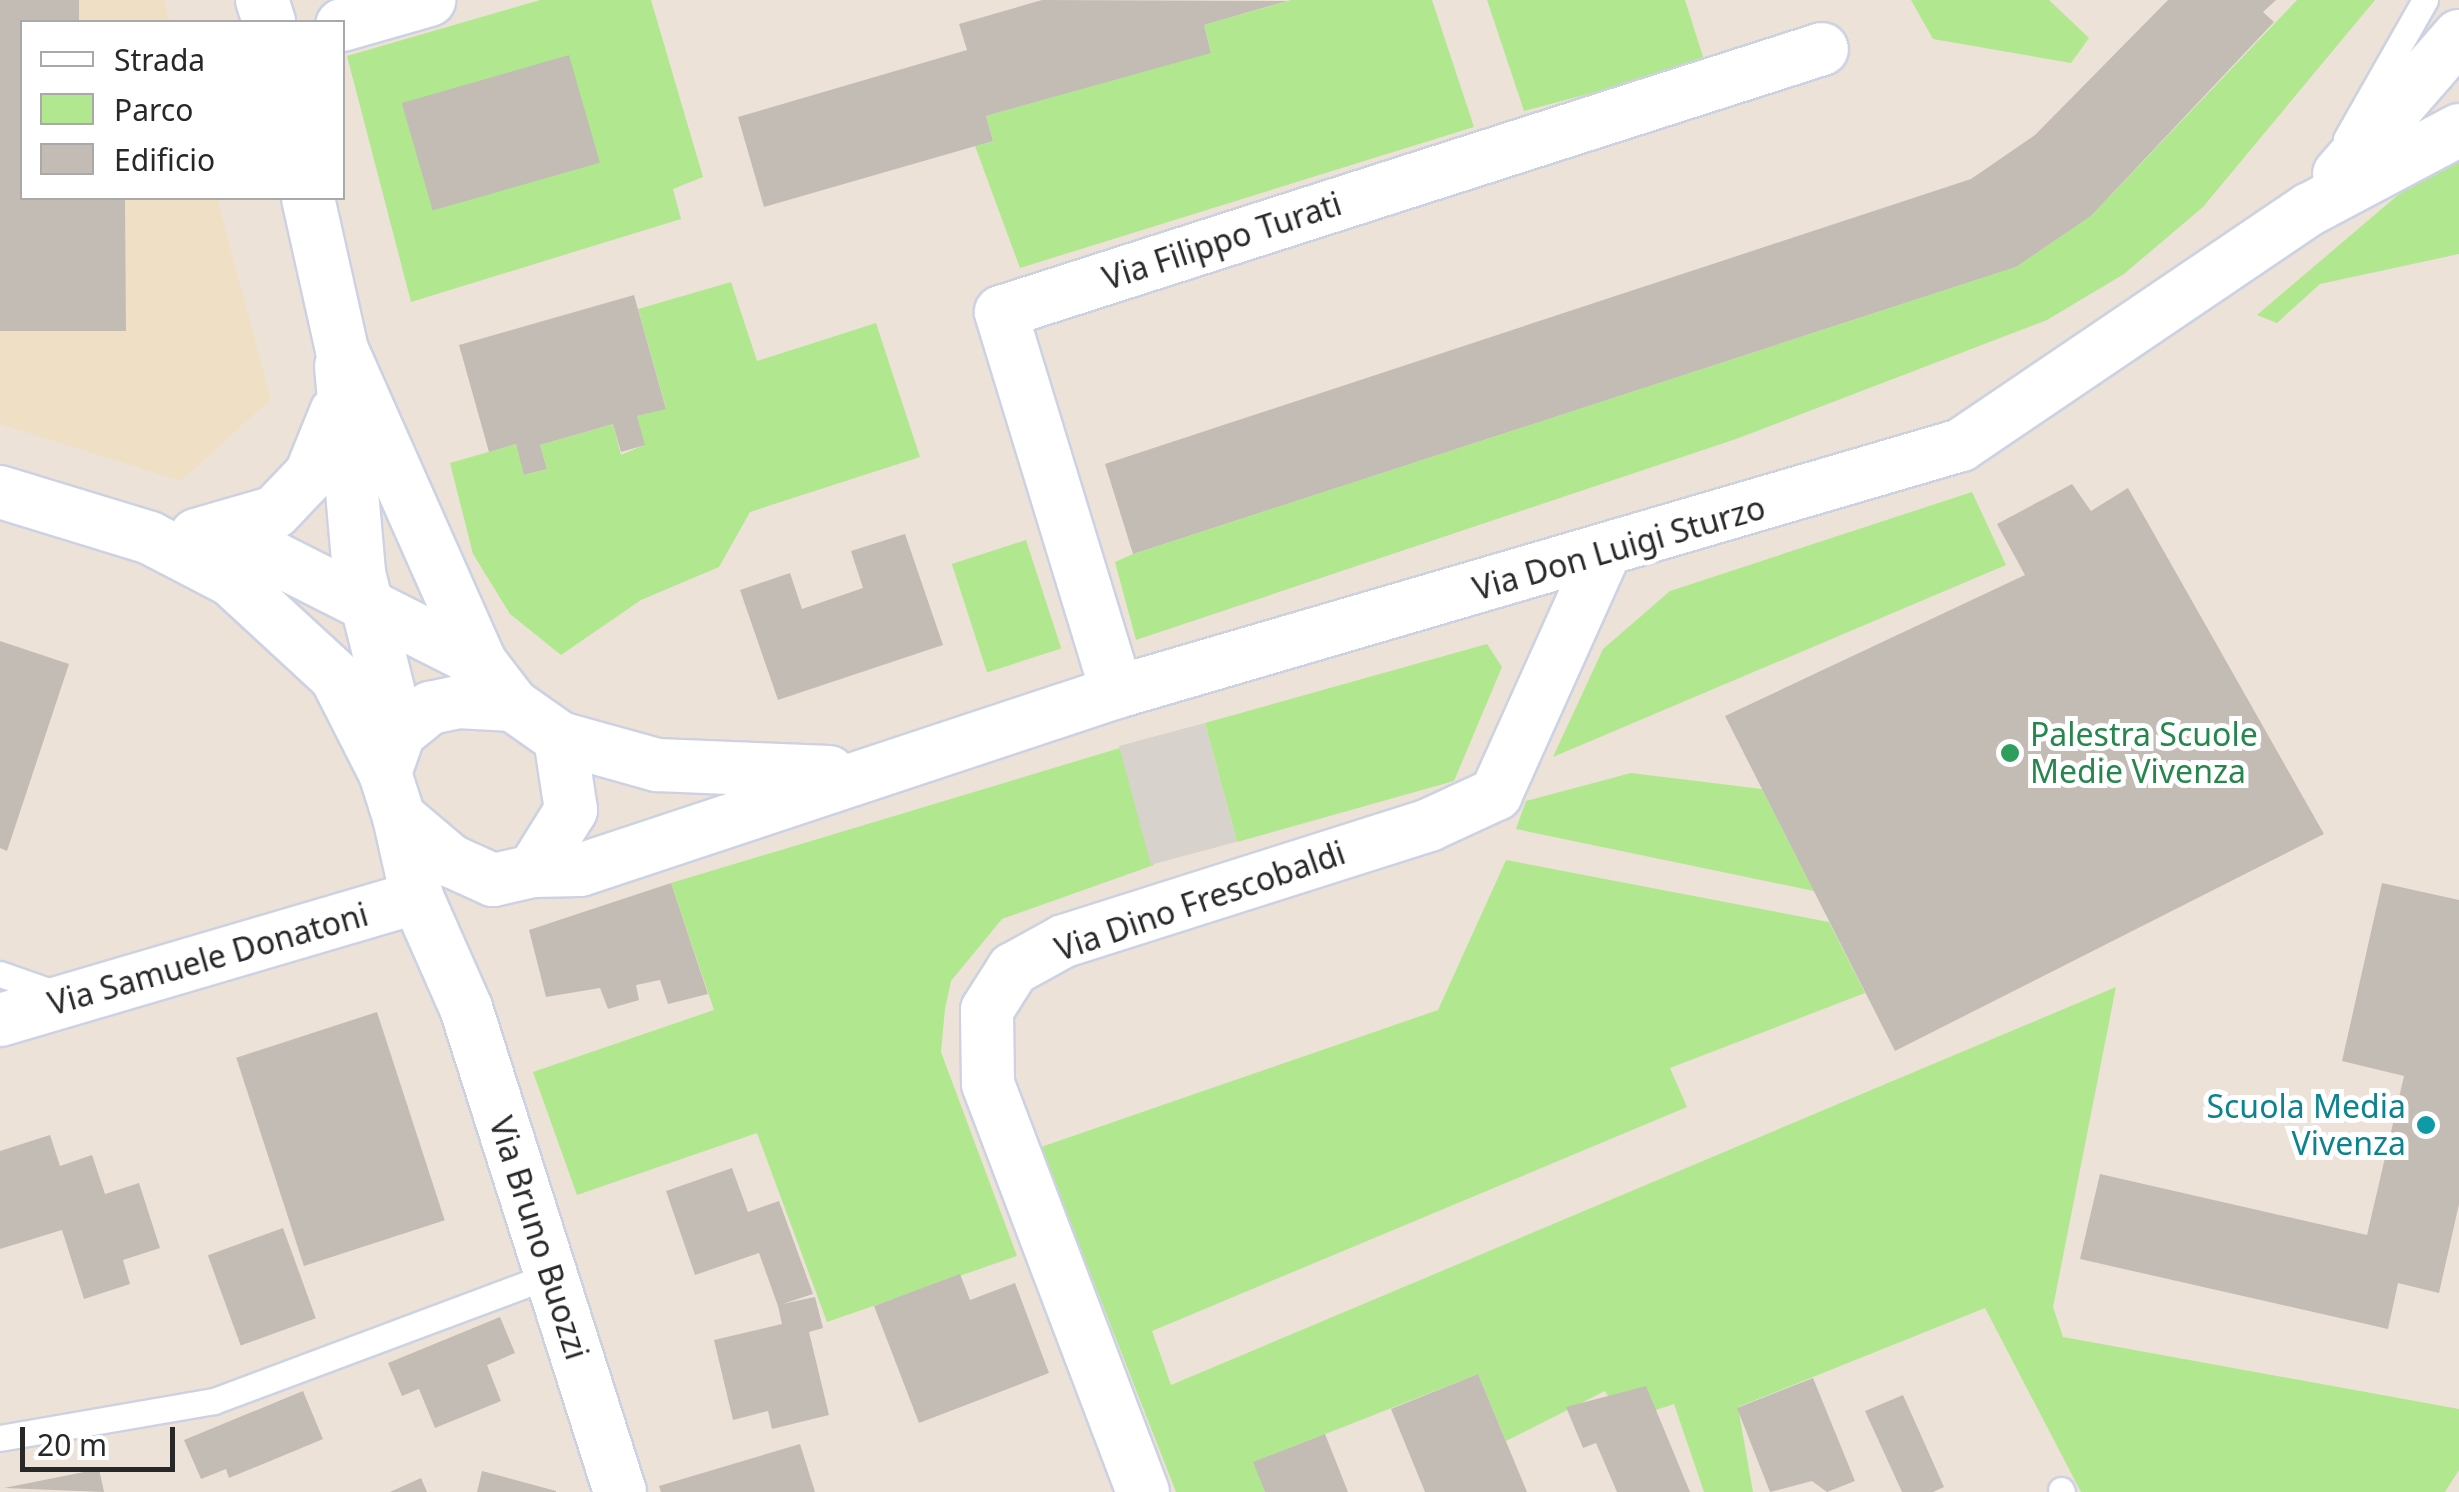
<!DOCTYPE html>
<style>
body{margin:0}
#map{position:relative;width:2459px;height:1492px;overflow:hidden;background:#ece2d8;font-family:"Noto Sans",sans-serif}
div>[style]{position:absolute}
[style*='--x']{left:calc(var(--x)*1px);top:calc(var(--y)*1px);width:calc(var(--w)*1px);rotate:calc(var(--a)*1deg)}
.education>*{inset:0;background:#efe0c5}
.green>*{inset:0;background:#b1e88f;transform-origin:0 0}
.plaza>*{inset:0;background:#d7d2cb;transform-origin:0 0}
.building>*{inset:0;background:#c3bcb5;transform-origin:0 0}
.roads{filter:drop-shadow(2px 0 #cdd2e3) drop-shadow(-2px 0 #cdd2e3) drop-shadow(0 2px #cdd2e3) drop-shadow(0 -2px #cdd2e3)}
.lane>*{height:25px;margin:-12.5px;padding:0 12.5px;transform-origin:12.5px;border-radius:12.5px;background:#fff}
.street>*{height:52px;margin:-26px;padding:0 26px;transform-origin:26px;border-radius:26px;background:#fff}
.dots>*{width:28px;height:28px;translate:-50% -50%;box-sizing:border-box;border:5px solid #fff;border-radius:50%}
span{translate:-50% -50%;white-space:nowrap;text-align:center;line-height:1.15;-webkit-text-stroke:10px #fff;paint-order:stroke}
.street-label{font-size:32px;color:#282828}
.leisure-label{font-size:32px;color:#27864d}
.left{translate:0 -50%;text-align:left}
.culture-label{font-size:32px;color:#0d838f}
.right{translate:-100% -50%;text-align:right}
.legend{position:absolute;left:20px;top:20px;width:325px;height:180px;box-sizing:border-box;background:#fff;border:2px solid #a9a9a9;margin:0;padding:12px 18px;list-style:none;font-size:30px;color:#282828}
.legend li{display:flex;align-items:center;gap:20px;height:50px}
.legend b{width:50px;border:2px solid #a9a9a9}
.scale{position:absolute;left:20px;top:1427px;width:155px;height:45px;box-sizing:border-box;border:5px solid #282828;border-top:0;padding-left:12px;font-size:30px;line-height:35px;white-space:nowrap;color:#282828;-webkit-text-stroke:8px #fff;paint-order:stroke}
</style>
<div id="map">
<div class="education">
<div style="clip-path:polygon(0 0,164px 0,170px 22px,22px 22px,22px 198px,217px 198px,271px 399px,181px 481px,0 424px)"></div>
</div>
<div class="green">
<div style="clip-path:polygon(540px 0,651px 0,703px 177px,673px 189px,681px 219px,411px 302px,347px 56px)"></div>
<div style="clip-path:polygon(1291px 0,1432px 0,1474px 127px,1020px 268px,975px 146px,993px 141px,986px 116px,1211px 52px,1204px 25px)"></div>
<div style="clip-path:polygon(1487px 0,1685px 0,1705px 63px,1524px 111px)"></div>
<div style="clip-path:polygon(1911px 0,2049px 0,2089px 38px,2071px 63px,1933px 39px)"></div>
<div style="clip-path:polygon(2297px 0,2375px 0,2203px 207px,2124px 274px,2047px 320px,1736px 439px,1136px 640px,1115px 562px,1133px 554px,2016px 267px,2091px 216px)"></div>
<div style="clip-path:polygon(2459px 162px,2459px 254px,2320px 284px,2277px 323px,2257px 315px,2425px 172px)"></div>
<div style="clip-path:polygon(731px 282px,757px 361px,876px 323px,920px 457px,750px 512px,719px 567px,641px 600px,561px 655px,510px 614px,473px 554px,450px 463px,516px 444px,525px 475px,547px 469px,540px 445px,613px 424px,621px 455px,644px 445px,637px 416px,666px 408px,638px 309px)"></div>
<div style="clip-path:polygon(1972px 492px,2006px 565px,1553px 757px,1603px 649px,1670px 591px)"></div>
<div style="left:1026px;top:540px;width:114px;height:78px;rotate:72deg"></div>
<div style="clip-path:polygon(1487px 644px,1502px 667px,1454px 781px,1237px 842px,1205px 723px)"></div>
<div style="clip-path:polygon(1120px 748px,1154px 865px,1002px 919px,951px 981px,945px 1009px,941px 1052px,1017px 1256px,827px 1322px,757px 1133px,577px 1195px,533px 1072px,714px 1010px,671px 883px)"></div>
<div style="clip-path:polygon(1631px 773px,1762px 789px,1814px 891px,1516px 829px,1526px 801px)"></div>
<div style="clip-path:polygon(1506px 860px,1829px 922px,1865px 993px,1670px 1068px,1687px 1107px,1152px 1331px,1171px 1385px,2116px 987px,2053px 1307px,2063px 1337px,2459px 1409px,2459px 1470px,2445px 1492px,2081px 1492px,1985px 1308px,1738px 1407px,1753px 1492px,1704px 1492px,1674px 1404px,1656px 1410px,1611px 1401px,1605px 1391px,1506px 1441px,1478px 1374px,1254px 1462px,1265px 1492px,1176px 1492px,1041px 1147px,1438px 1010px)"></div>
</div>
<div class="plaza">
<div style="left:1205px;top:723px;width:123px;height:89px;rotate:75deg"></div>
</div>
<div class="building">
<div style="clip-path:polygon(0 0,79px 0,79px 22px,22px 22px,22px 198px,125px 198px,126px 331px,0 331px)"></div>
<div style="clip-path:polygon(1042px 0,1287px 1px,1204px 25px,1211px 53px,986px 116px,993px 141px,764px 207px,738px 117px,967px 50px,959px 24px)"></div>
<div style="clip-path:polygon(2168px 0,2276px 0,2263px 12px,2274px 22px,2091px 216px,2016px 267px,1133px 554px,1105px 464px,1971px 179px,2035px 135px)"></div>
<div style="left:569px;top:55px;width:112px;height:174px;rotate:74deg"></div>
<div style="clip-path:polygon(634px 295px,666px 409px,637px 416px,645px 445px,621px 452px,613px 424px,540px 445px,547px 469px,524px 475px,516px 444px,489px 452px,459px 345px)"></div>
<div style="clip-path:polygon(2072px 484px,2091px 511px,2128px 488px,2324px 834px,1895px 1051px,1725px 716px,2025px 575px,1997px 524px)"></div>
<div style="clip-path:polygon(905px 534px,943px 645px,778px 700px,740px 590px,790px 573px,802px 609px,863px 588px,851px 551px)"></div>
<div style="clip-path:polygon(0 641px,69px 664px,7px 851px,0 848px)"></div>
<div style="clip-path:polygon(671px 883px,708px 994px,668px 1004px,660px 980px,636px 985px,639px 1000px,608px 1009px,600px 988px,546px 997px,529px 930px)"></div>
<div style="clip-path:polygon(2382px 883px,2459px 900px,2459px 1204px,2439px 1293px,2398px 1283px,2388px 1329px,2080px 1259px,2100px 1174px,2367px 1235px,2404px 1076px,2342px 1061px)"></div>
<div style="left:377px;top:1012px;width:219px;height:148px;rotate:72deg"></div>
<div style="clip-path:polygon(50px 1135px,60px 1166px,92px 1155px,105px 1194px,139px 1183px,160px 1248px,123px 1260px,130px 1284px,84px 1299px,62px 1230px,0 1249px,0 1151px)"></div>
<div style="clip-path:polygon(732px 1168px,748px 1212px,779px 1201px,813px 1294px,782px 1304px,815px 1297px,823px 1328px,809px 1332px,829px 1415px,772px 1429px,768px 1411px,733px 1420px,714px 1340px,782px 1324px,778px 1306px,759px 1253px,695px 1275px,666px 1191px)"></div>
<div style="left:283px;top:1228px;width:96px;height:80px;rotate:70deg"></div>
<div style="clip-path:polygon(960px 1274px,970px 1300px,1015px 1283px,1049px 1373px,919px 1423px,874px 1306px)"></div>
<div style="clip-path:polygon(500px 1317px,515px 1353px,487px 1365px,501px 1401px,435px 1428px,419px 1389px,402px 1396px,388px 1363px)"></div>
<div style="clip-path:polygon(1478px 1374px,1527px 1492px,1425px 1492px,1391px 1409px)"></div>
<div style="clip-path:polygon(1813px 1378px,1855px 1481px,1827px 1492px,1812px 1481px,1770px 1492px,1737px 1408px)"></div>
<div style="clip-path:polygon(1646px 1386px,1656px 1410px,1690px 1492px,1617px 1492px,1596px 1443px,1583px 1448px,1566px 1407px)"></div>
<div style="clip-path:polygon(303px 1391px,323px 1439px,229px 1478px,226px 1469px,201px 1479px,184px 1440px)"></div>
<div style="clip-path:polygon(1903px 1395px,1944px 1487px,1933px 1492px,1902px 1492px,1865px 1411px)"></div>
<div style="clip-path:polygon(1325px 1434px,1348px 1492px,1265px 1492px,1253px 1462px)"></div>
<div style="clip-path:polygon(800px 1444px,815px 1492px,661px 1492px,659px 1486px)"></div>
<div style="clip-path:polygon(99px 1469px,104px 1492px,4px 1488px)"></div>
<div style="clip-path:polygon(482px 1471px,556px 1491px,556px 1492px,477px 1492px)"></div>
<div style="clip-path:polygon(421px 1478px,427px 1492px,390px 1492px)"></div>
</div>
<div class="roads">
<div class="lane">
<div style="--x:2346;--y:139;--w:160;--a:-60.4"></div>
<div style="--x:0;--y:974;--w:60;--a:19.3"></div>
<div style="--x:0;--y:1438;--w:217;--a:-9.8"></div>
<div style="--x:214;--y:1401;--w:360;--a:-20.5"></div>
<div style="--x:2061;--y:1490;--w:2;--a:63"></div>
</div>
<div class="street">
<div style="--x:262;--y:0;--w:23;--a:72"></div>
<div style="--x:342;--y:25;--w:91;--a:-16"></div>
<div style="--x:2339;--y:174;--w:183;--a:-49"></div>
<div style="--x:308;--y:198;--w:156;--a:77.4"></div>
<div style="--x:342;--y:350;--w:341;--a:66.1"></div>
<div style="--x:480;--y:662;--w:54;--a:52.5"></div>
<div style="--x:341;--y:366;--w:208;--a:85"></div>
<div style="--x:359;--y:573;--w:165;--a:76"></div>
<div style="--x:0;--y:492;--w:157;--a:17"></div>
<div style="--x:150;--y:538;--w:91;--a:27.4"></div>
<div style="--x:231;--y:580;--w:143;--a:42.7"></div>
<div style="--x:336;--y:677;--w:108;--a:63"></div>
<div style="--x:196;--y:535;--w:82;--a:-16.2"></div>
<div style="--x:275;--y:512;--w:52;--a:-46.5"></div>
<div style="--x:311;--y:474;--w:67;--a:-68"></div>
<div style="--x:204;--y:535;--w:76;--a:18.4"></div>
<div style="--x:276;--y:559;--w:229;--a:26.8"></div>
<div style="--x:1117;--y:692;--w:397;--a:-107"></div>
<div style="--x:1001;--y:312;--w:862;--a:-17.76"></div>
<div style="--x:560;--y:738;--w:73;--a:81.3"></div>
<div style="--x:571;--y:810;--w:72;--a:121.9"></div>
<div style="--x:533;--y:871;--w:41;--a:167.3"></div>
<div style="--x:493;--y:880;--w:46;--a:-155.7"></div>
<div style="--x:451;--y:861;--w:68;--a:-139.8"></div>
<div style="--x:399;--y:817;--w:46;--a:-107.7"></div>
<div style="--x:385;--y:773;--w:42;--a:-70.7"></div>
<div style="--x:399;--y:733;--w:40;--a:-39"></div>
<div style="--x:430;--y:708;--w:29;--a:-12"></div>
<div style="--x:458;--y:702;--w:55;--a:3.1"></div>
<div style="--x:513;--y:705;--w:57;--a:35.1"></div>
<div style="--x:560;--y:738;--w:101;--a:15.6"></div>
<div style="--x:657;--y:765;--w:172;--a:2.3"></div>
<div style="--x:399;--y:817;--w:82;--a:77.3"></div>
<div style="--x:417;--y:897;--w:121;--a:66.2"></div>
<div style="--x:466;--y:1008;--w:508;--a:72.35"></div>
<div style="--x:533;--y:871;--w:47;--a:-1.2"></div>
<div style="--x:580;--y:870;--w:566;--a:-18.34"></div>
<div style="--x:1117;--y:692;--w:879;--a:-16.31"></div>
<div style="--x:1961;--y:445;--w:421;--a:-34.1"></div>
<div style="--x:2310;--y:209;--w:169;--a:-27.9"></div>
<div style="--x:0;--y:1020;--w:435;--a:-16.4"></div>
<div style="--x:1143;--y:1492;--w:436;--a:-110.8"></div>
<div style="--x:988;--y:1084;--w:74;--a:-90.8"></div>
<div style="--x:987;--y:1010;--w:49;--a:-57.6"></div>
<div style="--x:1013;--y:969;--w:58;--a:-28.8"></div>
<div style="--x:1064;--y:941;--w:383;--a:-17.6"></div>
<div style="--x:1429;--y:825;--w:74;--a:-24.8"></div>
<div style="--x:1496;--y:794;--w:263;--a:-65.8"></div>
</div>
</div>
<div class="dots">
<div style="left:2010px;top:753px;background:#2e9e5b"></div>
<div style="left:2426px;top:1125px;background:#0f9aa8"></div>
</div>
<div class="street-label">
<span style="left:1222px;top:241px;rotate:-18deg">Via Filippo Turati</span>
<span style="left:1619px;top:548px;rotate:-16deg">Via Don Luigi Sturzo</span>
<span style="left:1200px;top:901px;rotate:-19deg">Via Dino Frescobaldi</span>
<span style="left:208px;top:959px;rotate:-16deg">Via Samuele Donatoni</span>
<span style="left:539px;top:1238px;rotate:72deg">Via Bruno Buozzi</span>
</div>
<div class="leisure-label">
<span class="left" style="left:2030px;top:753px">Palestra Scuole<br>Medie Vivenza</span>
</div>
<div class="culture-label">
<span class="right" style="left:2406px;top:1125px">Scuola Media<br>Vivenza</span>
</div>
<ul class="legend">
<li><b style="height:12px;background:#fff"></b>Strada</li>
<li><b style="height:28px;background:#b1e88f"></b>Parco</li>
<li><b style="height:28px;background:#c3bcb5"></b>Edificio</li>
</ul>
<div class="scale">20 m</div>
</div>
